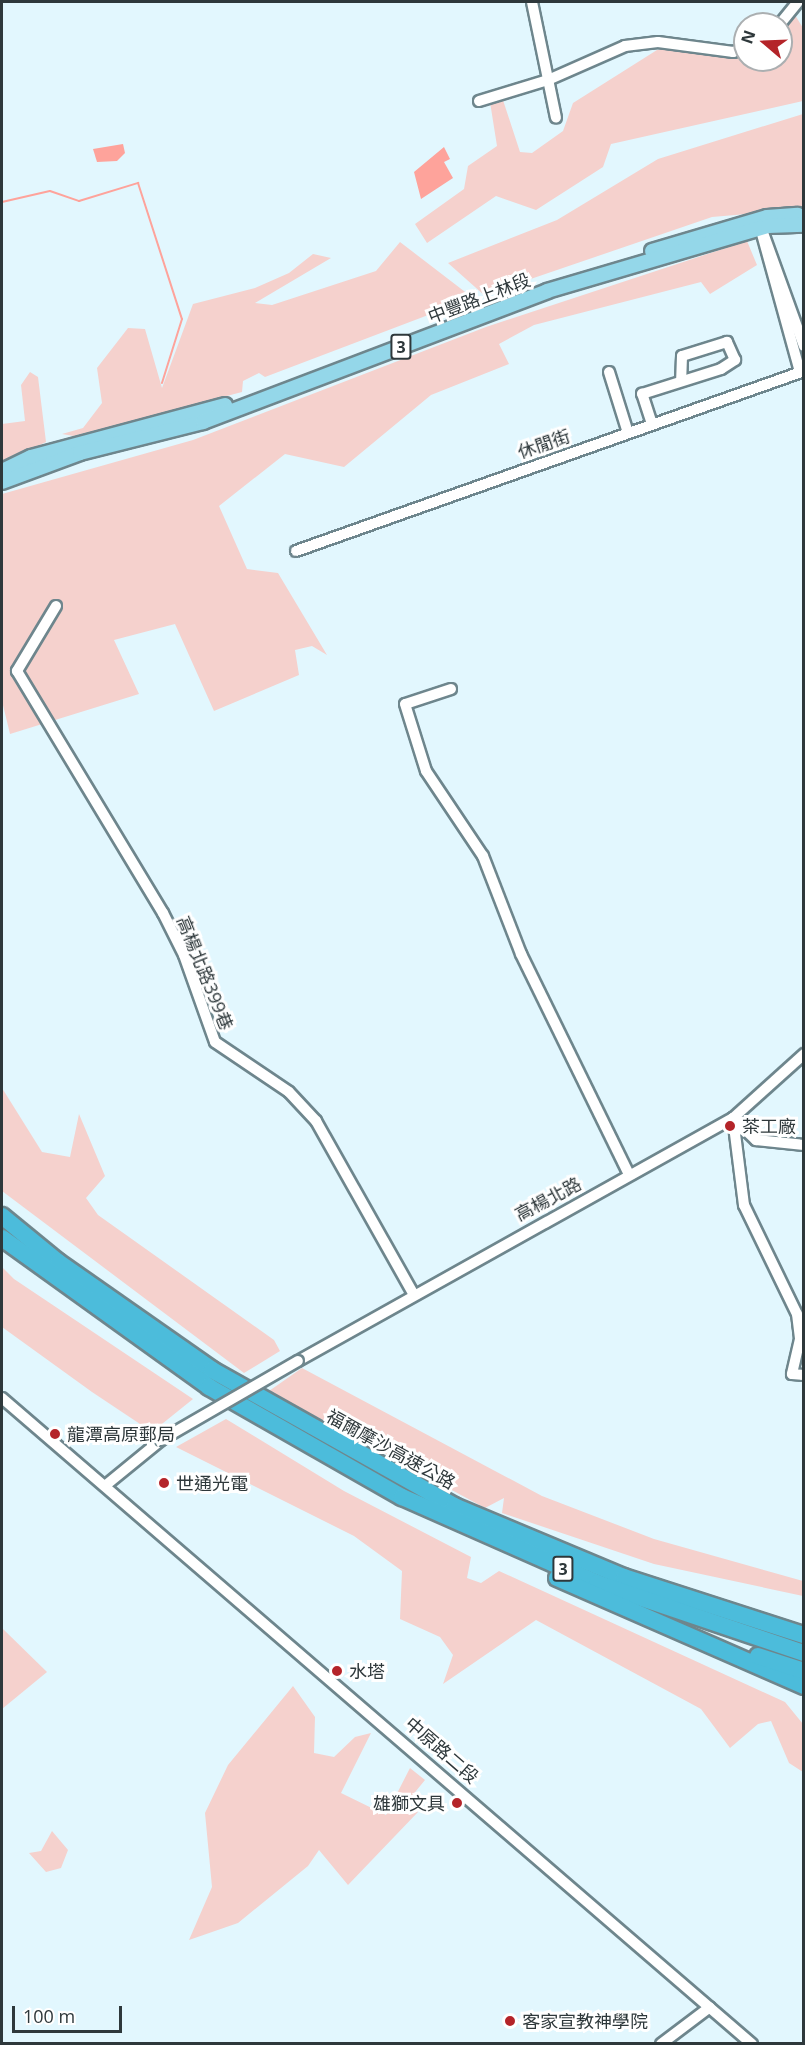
<!DOCTYPE html>
<meta charset="utf-8">
<style>
body{margin:0}
#map{position:relative;width:805px;height:2045px;overflow:hidden;background:#e2f7fe;font-family:"Open Sans","Noto Sans TC",sans-serif}
div>[style]{position:absolute}
[style*='--x']{left:calc(var(--x)*1px);top:calc(var(--y)*1px);width:calc(var(--w)*1px);rotate:calc(var(--a)*1deg)}
.green>*{inset:0;background:#f5d1cd}
.water>*{inset:0;background:#fea39b}
.stream>*{height:2px;margin:-1px;padding:0 1px;transform-origin:1px;border-radius:1px;background:#fea39b}
.roads{filter:drop-shadow(2px 0 #6e868d) drop-shadow(-2px 0 #6e868d) drop-shadow(0 2px #6e868d) drop-shadow(0 -2px #6e868d)}
.minor>*{height:10px;margin:-5px;padding:0 5px;transform-origin:5px;border-radius:5px;background:#fff}
.major>*{height:14px;margin:-7px;padding:0 7px;transform-origin:7px;border-radius:7px;background:#94d7e9}
.highway>*{height:16px;margin:-8px;padding:0 8px;transform-origin:8px;border-radius:8px;background:#4cbcdb}
.bridges{filter:drop-shadow(2px 0 #6e868d) drop-shadow(-2px 0 #6e868d) drop-shadow(0 2px #6e868d) drop-shadow(0 -2px #6e868d)}
.minor-bridge>*{height:10px;margin:-5px;padding:0 5px;transform-origin:5px;border-radius:5px;background:#fff}
.dots>*{width:16px;height:16px;translate:-50% -50%;box-sizing:border-box;border:3px solid #fff;border-radius:50%}
span{translate:-50% -50%;white-space:nowrap;text-align:center;line-height:1.15;-webkit-text-stroke:6px #fff;paint-order:stroke}
.shield-label span{padding:2px 4px;background:#fff;border:2px solid;border-radius:4px;-webkit-text-stroke-width:0}
.shield-label{font-size:16px;color:#2e383b;font-weight:700}
.street-label{font-size:18px;color:#2e383b}
.poi-label{font-size:18px;color:#2e383b}
.left{translate:0 -50%;text-align:left}
.right{translate:-100% -50%;text-align:right}
.frame{position:absolute;inset:0;border:3px solid #2e383b;pointer-events:none}
.north{position:absolute;left:733px;top:12px;width:60px;height:60px;box-sizing:border-box;background:#fff;border:2px solid #abafb1;border-radius:50%;rotate:289deg;font-size:16px;font-weight:700;line-height:24px;text-align:center;color:#2e383b}
.north::after{content:'';display:block;margin:auto;width:21px;height:27px;background:#b42429;clip-path:polygon(50% 0,100% 100%,50% 72%,0 100%)}
.scale{position:absolute;left:12px;top:2006px;width:110px;height:27px;box-sizing:border-box;border:3px solid #2e383b;border-top:0;padding-left:8px;font-size:18px;line-height:21px;white-space:nowrap;color:#2e383b;-webkit-text-stroke:4px #fff;paint-order:stroke}
</style>
<div id="map">
<div class="green">
<div style="clip-path:polygon(795px 15px,803px 28px,803px 101px,611px 144px,603px 167px,536px 210px,496px 196px,427px 243px,415px 224px,464px 189px,468px 166px,497px 146px,490px 102px,501px 94px,520px 152px,532px 153px,563px 131px,573px 103px,657px 50px,676px 46px,745px 55px,745px 60px,781px 60px,781px 33px)"></div>
<div style="clip-path:polygon(803px 114px,803px 209px,712px 217px,484px 295px,448px 263px,557px 220px,658px 159px)"></div>
<div style="clip-path:polygon(747px 241px,757px 265px,710px 294px,701px 282px,534px 325px,499px 344px,509px 364px,431px 395px,344px 467px,285px 454px,219px 506px,247px 569px,278px 573px,327px 655px,312px 646px,295px 650px,299px 675px,214px 711px,175px 624px,114px 640px,139px 694px,10px 734px,2px 701px,2px 494px,193px 440px,486px 327px)"></div>
<div style="clip-path:polygon(400px 242px,473px 298px,265px 377px,259px 373px,243px 381px,242px 392px,74px 436px,62px 434px,83px 428px,102px 403px,97px 368px,128px 328px,145px 329px,162px 388px,193px 304px,255px 288px,289px 273px,313px 254px,331px 258px,255px 303px,272px 305px,376px 271px)"></div>
<div style="clip-path:polygon(30px 372px,38px 377px,46px 442px,2px 463px,2px 424px,25px 421px,21px 385px)"></div>
<div style="clip-path:polygon(2px 1088px,42px 1152px,70px 1157px,79px 1114px,105px 1176px,86px 1198px,98px 1215px,274px 1340px,280px 1351px,244px 1373px,2px 1191px)"></div>
<div style="clip-path:polygon(2px 1267px,14px 1279px,193px 1399px,152px 1432px,92px 1392px,2px 1327px)"></div>
<div style="clip-path:polygon(302px 1368px,542px 1496px,654px 1539px,803px 1581px,803px 1596px,654px 1564px,502px 1513px,504px 1498px,485px 1508px,269px 1391px)"></div>
<div style="clip-path:polygon(226px 1419px,344px 1491px,471px 1557px,467px 1578px,481px 1583px,499px 1571px,785px 1702px,803px 1724px,803px 1772px,789px 1763px,771px 1721px,758px 1724px,730px 1748px,701px 1709px,536px 1620px,443px 1684px,453px 1655px,440px 1637px,400px 1619px,402px 1571px,354px 1536px,176px 1447px)"></div>
<div style="clip-path:polygon(2px 1628px,47px 1672px,2px 1709px)"></div>
<div style="clip-path:polygon(293px 1686px,315px 1717px,314px 1753px,334px 1757px,355px 1737px,371px 1733px,341px 1793px,386px 1815px,410px 1768px,425px 1780px,407px 1802px,418px 1812px,348px 1885px,319px 1850px,308px 1866px,238px 1923px,189px 1940px,212px 1887px,205px 1813px,228px 1765px)"></div>
<div style="clip-path:polygon(52px 1831px,68px 1850px,61px 1868px,46px 1872px,29px 1853px,41px 1851px)"></div>
</div>
<div class="water">
<div style="clip-path:polygon(123px 144px,125px 153px,117px 161px,97px 162px,93px 149px)"></div>
<div style="clip-path:polygon(444px 147px,450px 159px,444px 162px,453px 178px,421px 199px,414px 172px)"></div>
</div>
<div class="stream">
<div style="--x:2;--y:202;--w:49;--a:-12.9"></div>
<div style="--x:50;--y:191;--w:31;--a:19"></div>
<div style="--x:79;--y:201;--w:62;--a:-17"></div>
<div style="--x:138;--y:183;--w:143;--a:72.1"></div>
<div style="--x:182;--y:319;--w:67;--a:107.4"></div>
</div>
<div class="roads">
<div class="minor">
<div style="--x:532;--y:2;--w:118;--a:78.3"></div>
<div style="--x:780;--y:24;--w:28;--a:-51"></div>
<div style="--x:479;--y:101;--w:72;--a:-16.9"></div>
<div style="--x:548;--y:80;--w:84;--a:-23.8"></div>
<div style="--x:625;--y:46;--w:33;--a:-7"></div>
<div style="--x:658;--y:42;--w:76;--a:7.6"></div>
<div style="--x:733;--y:52;--w:13;--a:-18"></div>
<div style="--x:609;--y:372;--w:64;--a:72.7"></div>
<div style="--x:800;--y:372;--w:159;--a:-105.4"></div>
<div style="--x:758;--y:219;--w:135;--a:70.1"></div>
<div style="--x:652;--y:424;--w:32;--a:-108"></div>
<div style="--x:642;--y:394;--w:83;--a:-17.6"></div>
<div style="--x:721;--y:369;--w:17;--a:-33"></div>
<div style="--x:735;--y:360;--w:20;--a:-114"></div>
<div style="--x:727;--y:342;--w:47;--a:162.7"></div>
<div style="--x:682;--y:356;--w:23;--a:92"></div>
<div style="--x:296;--y:551;--w:539;--a:-19.51"></div>
<div style="--x:56;--y:606;--w:76;--a:121"></div>
<div style="--x:17;--y:671;--w:283;--a:58.9"></div>
<div style="--x:163;--y:913;--w:47;--a:63.4"></div>
<div style="--x:184;--y:955;--w:92;--a:70.4"></div>
<div style="--x:215;--y:1042;--w:89;--a:34"></div>
<div style="--x:289;--y:1092;--w:40;--a:47"></div>
<div style="--x:316;--y:1121;--w:197;--a:60.6"></div>
<div style="--x:451;--y:689;--w:48;--a:161.9"></div>
<div style="--x:405;--y:704;--w:70;--a:72.6"></div>
<div style="--x:426;--y:771;--w:102;--a:56.2"></div>
<div style="--x:483;--y:856;--w:105;--a:68.8"></div>
<div style="--x:521;--y:954;--w:245;--a:63.9"></div>
<div style="--x:733;--y:1118;--w:88;--a:82.8"></div>
<div style="--x:744;--y:1205;--w:121;--a:64.1"></div>
<div style="--x:797;--y:1314;--w:25;--a:83"></div>
<div style="--x:800;--y:1339;--w:36;--a:103"></div>
<div style="--x:792;--y:1374;--w:12;--a:5"></div>
<div style="--x:733;--y:1118;--w:32;--a:44"></div>
<div style="--x:756;--y:1140;--w:48;--a:5.9"></div>
<div style="--x:298;--y:1361;--w:498;--a:-29.2"></div>
<div style="--x:733;--y:1118;--w:96;--a:-42"></div>
<div style="--x:2;--y:1398;--w:990;--a:40.74"></div>
<div style="--x:106;--y:1485;--w:71;--a:-39.3"></div>
<div style="--x:661;--y:2044;--w:61;--a:-37.1"></div>
</div>
<div class="major">
<div style="--x:652;--y:251;--w:120;--a:-16.5"></div>
<div style="--x:767;--y:217;--w:31;--a:-4"></div>
<div style="--x:2;--y:471;--w:32;--a:-26"></div>
<div style="--x:31;--y:457;--w:201;--a:-15"></div>
<div style="--x:2;--y:482;--w:83;--a:-20.4"></div>
<div style="--x:80;--y:453;--w:127;--a:-14.1"></div>
<div style="--x:203;--y:422;--w:368;--a:-20.8"></div>
<div style="--x:547;--y:291;--w:230;--a:-16.4"></div>
<div style="--x:768;--y:226;--w:36;--a:-2"></div>
</div>
<div class="highway">
<div style="--x:2;--y:1216;--w:72;--a:39.4"></div>
<div style="--x:58;--y:1262;--w:188;--a:35"></div>
<div style="--x:212;--y:1370;--w:278;--a:29.3"></div>
<div style="--x:454;--y:1506;--w:184;--a:22.7"></div>
<div style="--x:624;--y:1577;--w:189;--a:17.9"></div>
<div style="--x:2;--y:1238;--w:255;--a:35.7"></div>
<div style="--x:209;--y:1387;--w:222;--a:29.7"></div>
<div style="--x:402;--y:1497;--w:213;--a:23.8"></div>
<div style="--x:597;--y:1583;--w:219;--a:18.7"></div>
<div style="--x:557;--y:1578;--w:270;--a:23.6"></div>
<div style="--x:758;--y:1656;--w:48;--a:18.1"></div>
</div>
</div>
<div class="bridges">
<div class="minor-bridge">
<div style="--x:161;--y:1440;--w:158;--a:-30"></div>
</div>
</div>
<div class="dots">
<div style="left:730px;top:1126px;background:#b42429"></div>
<div style="left:55px;top:1434px;background:#b42429"></div>
<div style="left:164px;top:1483px;background:#b42429"></div>
<div style="left:337px;top:1671px;background:#b42429"></div>
<div style="left:457px;top:1803px;background:#b42429"></div>
<div style="left:510px;top:2021px;background:#b42429"></div>
</div>
<div class="shield-label">
<span style="left:401px;top:347px">3</span>
<span style="left:563px;top:1569px">3</span>
</div>
<div class="street-label">
<span style="left:479px;top:298px;rotate:-21deg">中豐路上林段</span>
<span style="left:544px;top:444px;rotate:-19deg">休閒街</span>
<span style="left:205px;top:973px;rotate:68deg">高楊北路399巷</span>
<span style="left:548px;top:1199px;rotate:-28deg">高楊北路</span>
<span style="left:391px;top:1449px;rotate:29deg">福爾摩沙高速公路</span>
<span style="left:442px;top:1750px;rotate:41deg">中原路二段</span>
</div>
<div class="poi-label">
<span class="left" style="left:742px;top:1126px">茶工廠</span>
<span class="left" style="left:67px;top:1434px">龍潭高原郵局</span>
<span class="left" style="left:176px;top:1483px">世通光電</span>
<span class="left" style="left:349px;top:1671px">水塔</span>
<span class="right" style="left:445px;top:1803px">雄獅文具</span>
<span class="left" style="left:522px;top:2021px">客家宣教神學院</span>
</div>
<div class="frame"></div>
<div class="north">N</div>
<div class="scale">100 m</div>
</div>
